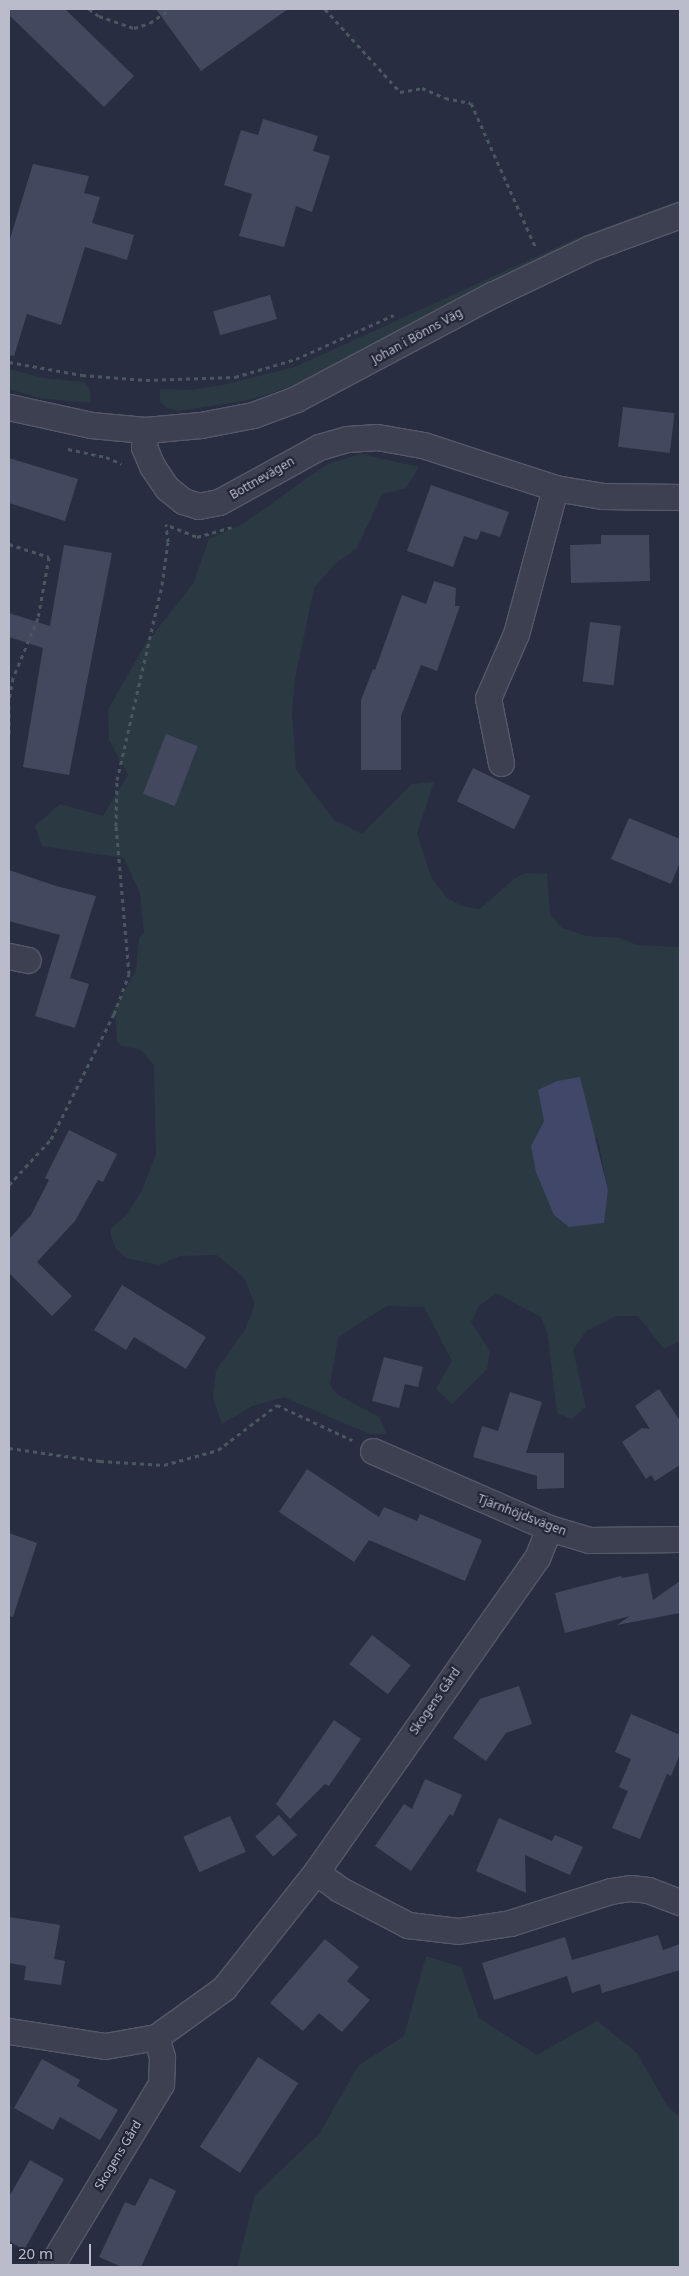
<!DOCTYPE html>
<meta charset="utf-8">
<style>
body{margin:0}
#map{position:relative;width:689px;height:2276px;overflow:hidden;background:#292d41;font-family:"Noto Sans",sans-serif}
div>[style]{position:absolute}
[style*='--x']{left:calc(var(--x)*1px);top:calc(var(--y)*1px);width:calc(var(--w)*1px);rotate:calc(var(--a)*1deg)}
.green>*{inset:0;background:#2b3a42}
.water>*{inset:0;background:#404769}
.building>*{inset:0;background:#43485f;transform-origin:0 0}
.path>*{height:3px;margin-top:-1.5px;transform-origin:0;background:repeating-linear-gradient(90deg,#49575f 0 4px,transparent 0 8px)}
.roads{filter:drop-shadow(1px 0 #555868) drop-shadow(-1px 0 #555868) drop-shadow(0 1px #555868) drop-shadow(0 -1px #555868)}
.street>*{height:25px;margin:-12.5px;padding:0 12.5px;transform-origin:12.5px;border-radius:12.5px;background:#3d4051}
span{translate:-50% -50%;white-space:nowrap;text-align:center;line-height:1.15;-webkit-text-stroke:4.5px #222536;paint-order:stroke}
.street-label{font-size:12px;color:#babccb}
.frame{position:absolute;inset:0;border:10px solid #babccb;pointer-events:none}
.scale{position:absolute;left:10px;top:2244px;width:81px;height:22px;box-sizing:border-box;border:2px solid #babccb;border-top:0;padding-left:6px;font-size:15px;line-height:18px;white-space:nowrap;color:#babccb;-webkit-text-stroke:4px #222536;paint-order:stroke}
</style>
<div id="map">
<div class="green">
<div style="clip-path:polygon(680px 200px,680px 204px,555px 251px,319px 376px,284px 389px,249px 400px,178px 411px,167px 408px,160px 402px,160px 389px,192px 390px,223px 385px,295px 367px,577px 238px)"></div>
<div style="clip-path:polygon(9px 369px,44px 378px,84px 382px,90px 390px,91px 403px,39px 398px,9px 389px)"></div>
<div style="clip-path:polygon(evenodd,361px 454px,419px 467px,406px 488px,382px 494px,357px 548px,334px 565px,314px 588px,295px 679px,292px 712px,296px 770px,334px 820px,362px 834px,412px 784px,434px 782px,417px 833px,431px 877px,446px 897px,462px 906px,480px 909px,514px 879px,526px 873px,547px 874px,550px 914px,562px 928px,586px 936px,620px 938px,637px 945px,680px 947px,680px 1341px,664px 1349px,638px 1316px,616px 1316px,586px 1331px,573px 1350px,586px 1407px,571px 1419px,557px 1413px,548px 1336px,541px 1317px,496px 1293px,479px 1306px,471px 1322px,490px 1352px,487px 1369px,452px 1404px,436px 1389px,452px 1361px,424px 1307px,387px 1306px,338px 1337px,330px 1385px,338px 1395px,379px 1417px,387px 1434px,369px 1434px,284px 1397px,252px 1406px,222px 1424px,213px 1397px,216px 1370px,245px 1330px,255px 1304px,244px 1278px,217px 1255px,180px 1256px,159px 1265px,126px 1258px,116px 1249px,111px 1236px,111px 1229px,128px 1213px,141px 1192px,156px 1155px,154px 1065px,140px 1049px,121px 1046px,117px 1041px,115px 1008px,136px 970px,139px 938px,144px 933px,140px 893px,124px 858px,42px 846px,35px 826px,60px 804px,103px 816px,128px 775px,109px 740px,108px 710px,144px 646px,193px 584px,209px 539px,243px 524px,327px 464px,361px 454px,544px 1121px,598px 1139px,608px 1190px,604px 1223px,531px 1146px,544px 1121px)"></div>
<div style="clip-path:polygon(426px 1956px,461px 1967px,479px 2018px,537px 2055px,597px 2021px,637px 2053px,668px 2107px,680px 2117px,680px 2267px,237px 2267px,255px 2195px,320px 2133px,358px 2066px,404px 2036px)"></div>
</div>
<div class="water">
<div style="clip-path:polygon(580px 1077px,608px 1190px,604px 1223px,569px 1227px,554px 1215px,536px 1172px,531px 1146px,544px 1121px,538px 1090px,557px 1081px)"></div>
</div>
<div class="building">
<div style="clip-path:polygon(9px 9px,65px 9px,134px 76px,104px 107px,9px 15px)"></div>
<div style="clip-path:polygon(156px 9px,288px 9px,201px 71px)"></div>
<div style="clip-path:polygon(263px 119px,318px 136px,313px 151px,330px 156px,312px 212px,296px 206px,284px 247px,239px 236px,252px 194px,224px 185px,241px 130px,258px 135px)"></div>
<div style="clip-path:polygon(33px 164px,89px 176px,84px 193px,100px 197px,92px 223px,134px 235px,127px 260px,85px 247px,61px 325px,27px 314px,14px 356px,9px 355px,9px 242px)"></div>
<div style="left:270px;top:295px;width:25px;height:59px;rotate:74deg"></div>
<div style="left:623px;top:407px;width:52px;height:40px;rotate:7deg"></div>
<div style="clip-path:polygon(9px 458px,78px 479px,65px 521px,9px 503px)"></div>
<div style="clip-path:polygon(431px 485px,509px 512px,500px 537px,481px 531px,477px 540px,464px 536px,453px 567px,407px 551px)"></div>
<div style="clip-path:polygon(601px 535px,649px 535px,650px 581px,571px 583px,570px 545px,601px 544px)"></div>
<div style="clip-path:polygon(64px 545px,112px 553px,69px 775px,23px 767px,43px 648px,9px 637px,9px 613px,50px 626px)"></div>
<div style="clip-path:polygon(434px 581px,456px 588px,455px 606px,460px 606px,437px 671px,421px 665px,401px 716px,401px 770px,361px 770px,361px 700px,373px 669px,375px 670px,402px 595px,426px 604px)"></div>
<div style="left:590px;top:622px;width:31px;height:60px;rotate:7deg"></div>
<div style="left:166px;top:734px;width:34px;height:64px;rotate:21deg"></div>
<div style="left:473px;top:768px;width:64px;height:37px;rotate:26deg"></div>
<div style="clip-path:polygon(629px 818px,680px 839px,680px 862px,671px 884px,611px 859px)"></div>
<div style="clip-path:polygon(9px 870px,56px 886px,96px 896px,70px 978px,89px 984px,75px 1028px,35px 1016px,60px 935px,9px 921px)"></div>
<div style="clip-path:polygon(69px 1130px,117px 1154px,103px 1182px,98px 1180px,75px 1221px,37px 1262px,72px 1296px,52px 1316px,9px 1273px,9px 1239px,31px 1215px,49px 1180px,45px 1178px)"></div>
<div style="clip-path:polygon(122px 1285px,206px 1337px,186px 1369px,134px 1337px,126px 1350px,94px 1330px)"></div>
<div style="clip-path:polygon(384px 1357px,423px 1367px,418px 1387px,405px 1384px,399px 1408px,372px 1401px)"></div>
<div style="clip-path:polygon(659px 1389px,680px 1421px,680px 1465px,655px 1481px,651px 1475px,646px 1479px,622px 1442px,642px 1428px,650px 1429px,635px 1406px)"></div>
<div style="clip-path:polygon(510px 1392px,542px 1402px,526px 1453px,564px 1453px,564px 1488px,537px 1489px,537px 1476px,473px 1457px,482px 1426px,498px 1431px)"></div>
<div style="clip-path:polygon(307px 1469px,379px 1517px,384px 1507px,417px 1521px,420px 1514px,482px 1540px,465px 1581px,369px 1540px,354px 1562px,279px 1512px)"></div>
<div style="clip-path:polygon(9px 1533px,37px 1543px,13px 1617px,9px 1616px)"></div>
<div style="clip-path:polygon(648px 1573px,653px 1600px,680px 1581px,680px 1613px,617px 1625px,630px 1616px,565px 1633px,555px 1593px,621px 1576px,622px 1578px)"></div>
<div style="left:372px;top:1635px;width:49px;height:37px;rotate:38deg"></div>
<div style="clip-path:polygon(519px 1686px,532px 1724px,506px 1733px,486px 1761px,453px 1738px,480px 1699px)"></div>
<div style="clip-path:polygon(631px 1714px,680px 1735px,680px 1754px,671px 1776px,667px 1774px,640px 1839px,612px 1828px,628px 1791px,619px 1787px,631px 1759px,615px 1752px)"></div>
<div style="clip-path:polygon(334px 1720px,361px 1739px,329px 1786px,325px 1784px,290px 1819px,276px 1804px)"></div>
<div style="clip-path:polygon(425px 1779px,462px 1795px,453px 1816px,450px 1814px,411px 1871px,375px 1846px,404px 1804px,412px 1809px)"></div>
<div style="left:279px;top:1815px;width:27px;height:32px;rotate:48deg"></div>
<div style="left:230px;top:1816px;width:39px;height:51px;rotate:66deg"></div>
<div style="clip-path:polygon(499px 1818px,552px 1841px,555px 1835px,583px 1847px,570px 1875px,525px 1855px,526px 1893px,476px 1871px)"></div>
<div style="clip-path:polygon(9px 1917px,60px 1925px,54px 1959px,65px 1961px,61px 1985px,24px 1980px,26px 1966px,9px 1963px)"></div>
<div style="clip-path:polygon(658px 1935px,663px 1950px,680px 1944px,680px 1970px,602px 1993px,600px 1984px,572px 1993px,567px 1976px,494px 2000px,482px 1963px,565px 1937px,572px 1960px)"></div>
<div style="clip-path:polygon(325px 1939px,359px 1967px,347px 1981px,370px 2000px,342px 2032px,319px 2013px,303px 2031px,270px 2003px)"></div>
<div style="left:258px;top:2057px;width:48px;height:107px;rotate:33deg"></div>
<div style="clip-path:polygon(42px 2059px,80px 2080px,77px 2086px,118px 2110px,100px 2140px,60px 2117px,53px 2130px,14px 2108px)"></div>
<div style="clip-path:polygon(30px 2160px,64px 2179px,24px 2250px,9px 2241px,9px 2197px)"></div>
<div style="clip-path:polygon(150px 2178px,176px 2191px,141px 2267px,122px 2267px,99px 2257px,125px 2202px,135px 2206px)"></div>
</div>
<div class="path">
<div style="--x:89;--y:9;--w:12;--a:35"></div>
<div style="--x:99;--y:16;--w:37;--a:19"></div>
<div style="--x:134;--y:28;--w:17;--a:-17"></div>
<div style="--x:150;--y:23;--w:24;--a:-35"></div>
<div style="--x:325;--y:9;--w:112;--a:47.9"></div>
<div style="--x:400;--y:92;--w:22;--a:-10"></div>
<div style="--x:422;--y:88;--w:25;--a:23"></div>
<div style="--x:445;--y:98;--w:26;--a:11"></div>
<div style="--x:471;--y:103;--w:157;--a:65.9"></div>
<div style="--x:9;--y:362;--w:74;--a:10.1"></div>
<div style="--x:82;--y:375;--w:64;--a:4.5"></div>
<div style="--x:146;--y:380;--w:89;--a:-1.9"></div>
<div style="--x:235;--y:377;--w:64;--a:-16.4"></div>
<div style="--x:296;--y:359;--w:107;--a:-24.2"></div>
<div style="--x:68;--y:449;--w:39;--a:12"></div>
<div style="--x:106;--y:457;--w:17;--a:24"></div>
<div style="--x:170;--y:526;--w:29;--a:22"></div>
<div style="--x:197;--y:537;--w:36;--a:-16"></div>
<div style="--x:9;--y:544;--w:42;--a:18"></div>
<div style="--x:49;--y:557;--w:62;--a:100.2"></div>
<div style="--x:38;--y:618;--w:65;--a:112.6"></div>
<div style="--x:13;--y:678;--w:23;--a:100"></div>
<div style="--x:9;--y:706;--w:30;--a:90"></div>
<div style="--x:9;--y:1185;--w:62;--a:-47.6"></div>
<div style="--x:51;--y:1139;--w:140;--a:-63.3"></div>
<div style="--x:114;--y:1014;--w:43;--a:-69.4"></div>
<div style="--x:129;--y:974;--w:149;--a:-95"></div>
<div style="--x:116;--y:826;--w:46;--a:-88.8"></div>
<div style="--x:117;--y:780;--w:200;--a:-77"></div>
<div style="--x:162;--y:585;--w:43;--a:-82.1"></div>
<div style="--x:168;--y:542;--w:18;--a:-96"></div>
<div style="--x:9;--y:1448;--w:92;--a:8.1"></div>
<div style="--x:100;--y:1461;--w:64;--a:3.6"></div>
<div style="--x:164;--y:1465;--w:56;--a:-15.5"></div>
<div style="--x:218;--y:1450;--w:74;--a:-37.3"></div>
<div style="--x:277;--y:1405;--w:83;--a:25"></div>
</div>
<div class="roads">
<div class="street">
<div style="--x:9;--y:407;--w:84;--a:12.4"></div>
<div style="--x:91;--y:425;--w:54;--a:5.3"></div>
<div style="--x:145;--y:430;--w:17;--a:93"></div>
<div style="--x:144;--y:447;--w:21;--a:67"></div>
<div style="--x:152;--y:466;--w:27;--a:56"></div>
<div style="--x:167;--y:488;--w:21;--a:39"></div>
<div style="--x:183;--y:501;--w:16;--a:18"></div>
<div style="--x:198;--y:506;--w:21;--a:-11"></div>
<div style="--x:219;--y:502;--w:114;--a:-28.8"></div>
<div style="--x:319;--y:447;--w:29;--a:-16"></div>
<div style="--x:347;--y:439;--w:30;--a:-4"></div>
<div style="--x:377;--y:437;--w:47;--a:9.9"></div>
<div style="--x:423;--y:445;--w:139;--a:18"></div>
<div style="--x:555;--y:488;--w:49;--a:9.5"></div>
<div style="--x:603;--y:496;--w:77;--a:0.7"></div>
<div style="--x:145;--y:430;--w:56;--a:-5.1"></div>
<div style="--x:201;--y:425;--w:53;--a:-10.9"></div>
<div style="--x:253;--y:415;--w:46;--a:-20.4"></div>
<div style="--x:296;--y:399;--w:222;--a:-28"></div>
<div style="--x:492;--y:295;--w:109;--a:-25.6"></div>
<div style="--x:590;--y:248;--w:96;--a:-20.1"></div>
<div style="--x:501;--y:763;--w:66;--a:-101.3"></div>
<div style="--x:488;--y:698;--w:70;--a:-66.4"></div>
<div style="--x:516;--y:634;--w:151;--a:-75"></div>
<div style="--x:9;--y:956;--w:19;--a:12"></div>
<div style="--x:373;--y:1451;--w:192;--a:23.6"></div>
<div style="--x:549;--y:1528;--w:42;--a:16.7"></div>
<div style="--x:589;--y:1540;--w:91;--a:-0.6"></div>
<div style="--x:316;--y:1872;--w:29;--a:36"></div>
<div style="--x:339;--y:1889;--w:78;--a:27.6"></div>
<div style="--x:408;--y:1925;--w:50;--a:6.8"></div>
<div style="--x:458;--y:1931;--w:53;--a:-8.7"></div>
<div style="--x:510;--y:1923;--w:106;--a:-17.6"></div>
<div style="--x:611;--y:1891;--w:19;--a:-9"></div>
<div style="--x:630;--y:1888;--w:18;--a:6"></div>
<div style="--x:648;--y:1890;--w:34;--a:21"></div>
<div style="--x:9;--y:2031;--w:97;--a:8.9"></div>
<div style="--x:105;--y:2046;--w:52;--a:-10"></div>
<div style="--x:156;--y:2037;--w:21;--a:73"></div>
<div style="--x:162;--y:2057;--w:27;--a:92"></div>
<div style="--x:161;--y:2084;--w:214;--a:121.2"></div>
<div style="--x:156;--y:2037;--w:84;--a:-35.8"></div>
<div style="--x:224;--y:1988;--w:148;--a:-51.6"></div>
<div style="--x:316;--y:1872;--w:384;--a:-54.9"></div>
<div style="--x:537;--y:1558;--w:32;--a:-68"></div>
</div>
</div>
<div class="street-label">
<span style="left:417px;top:336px;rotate:-29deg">Johan i Bönns Väg</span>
<span style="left:262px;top:478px;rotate:-30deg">Bottnevägen</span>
<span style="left:522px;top:1515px;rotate:21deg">Tjärnhöjdsvägen</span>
<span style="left:435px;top:1701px;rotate:-55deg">Skogens Gård</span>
<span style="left:118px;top:2155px;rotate:-59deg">Skogens Gård</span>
</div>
<div class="frame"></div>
<div class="scale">20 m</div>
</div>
